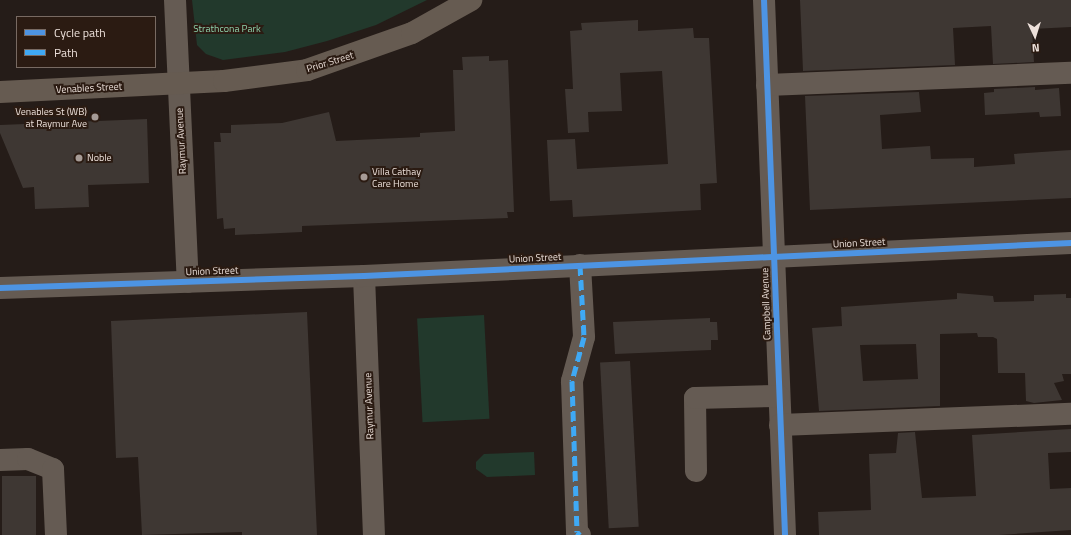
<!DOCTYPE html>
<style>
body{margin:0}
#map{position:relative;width:1071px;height:535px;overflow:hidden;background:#251c18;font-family:"Titillium Web",sans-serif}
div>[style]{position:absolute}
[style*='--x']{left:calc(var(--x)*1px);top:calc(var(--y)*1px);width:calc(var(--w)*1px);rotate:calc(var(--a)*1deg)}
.green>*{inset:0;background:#22392c;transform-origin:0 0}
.building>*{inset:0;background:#3e3733;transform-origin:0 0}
.minor>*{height:22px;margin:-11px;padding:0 11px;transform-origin:11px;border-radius:11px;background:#655b53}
.major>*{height:22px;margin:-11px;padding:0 11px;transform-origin:11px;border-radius:11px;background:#665b51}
.quiet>*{height:5px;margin-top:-2.5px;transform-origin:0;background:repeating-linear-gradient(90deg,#3fa9f5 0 10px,transparent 0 15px)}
.cycleway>*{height:6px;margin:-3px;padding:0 3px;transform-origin:3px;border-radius:3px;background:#4d94e3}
.dots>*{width:11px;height:11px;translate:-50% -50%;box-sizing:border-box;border:2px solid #2b1b12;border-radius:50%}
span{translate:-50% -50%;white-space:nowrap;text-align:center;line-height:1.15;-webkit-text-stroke:4px #2b1b12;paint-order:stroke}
.park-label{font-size:10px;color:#90d5af}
.street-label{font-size:10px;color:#ece0da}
.poi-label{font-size:10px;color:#ece0da}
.right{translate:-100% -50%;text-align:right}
.left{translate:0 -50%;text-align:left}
.legend{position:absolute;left:16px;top:16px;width:140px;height:52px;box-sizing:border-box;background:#2b1b12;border:1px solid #786a62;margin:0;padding:5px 7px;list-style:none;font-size:12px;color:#ece0da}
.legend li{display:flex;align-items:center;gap:8px;height:20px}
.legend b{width:20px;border:1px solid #786a62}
.north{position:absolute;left:1015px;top:16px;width:40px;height:40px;-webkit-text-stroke:3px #2b1b12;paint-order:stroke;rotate:176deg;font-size:11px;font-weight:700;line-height:16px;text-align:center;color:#ece0da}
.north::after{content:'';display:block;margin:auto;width:14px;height:18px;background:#ece0da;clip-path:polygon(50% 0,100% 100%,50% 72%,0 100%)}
</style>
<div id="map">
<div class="green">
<div style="clip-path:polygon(192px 0,427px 0,376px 25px,327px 41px,285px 52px,223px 60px,206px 54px,197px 45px)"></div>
<div style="left:484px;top:315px;width:104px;height:67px;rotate:87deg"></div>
<div style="clip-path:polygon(534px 452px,535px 475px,487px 477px,476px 469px,476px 462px,484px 454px)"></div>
</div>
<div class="building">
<div style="clip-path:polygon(800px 0,1071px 0,1071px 27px,1032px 29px,1034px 62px,993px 64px,991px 26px,953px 28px,955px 65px,803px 71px)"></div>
<div style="clip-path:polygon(638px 20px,638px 31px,693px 28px,694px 38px,709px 38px,717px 183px,700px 184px,701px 210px,573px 217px,572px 200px,550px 201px,547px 140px,575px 139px,577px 169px,668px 164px,662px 71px,620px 73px,622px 111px,588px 112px,589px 132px,568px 133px,565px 89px,573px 89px,570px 31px,582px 30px,581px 23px)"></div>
<div style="clip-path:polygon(489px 56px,489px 61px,508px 60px,514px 212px,507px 212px,508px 218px,302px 226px,302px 232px,235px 235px,235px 228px,224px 229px,223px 218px,217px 219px,214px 142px,221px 142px,220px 133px,231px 133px,231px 125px,282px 123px,329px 112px,336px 141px,420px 137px,420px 133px,455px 131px,453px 70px,463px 70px,462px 57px)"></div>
<div style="clip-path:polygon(1035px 87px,1035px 90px,1059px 88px,1061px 116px,1040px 117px,1039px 112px,985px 115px,984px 93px,994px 92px,994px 89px)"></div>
<div style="clip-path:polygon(919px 92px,921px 112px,880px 115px,882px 149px,930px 146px,931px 159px,974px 158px,974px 167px,1015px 164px,1014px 154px,1071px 150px,1071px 198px,810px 210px,805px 96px)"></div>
<div style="clip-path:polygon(147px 119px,149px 183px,88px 185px,89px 207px,35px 209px,34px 187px,23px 188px,0 133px,0 125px)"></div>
<div style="clip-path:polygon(evenodd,957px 293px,993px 296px,994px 302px,1034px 301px,1034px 295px,1066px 294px,1066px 298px,1071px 298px,1071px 374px,1062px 374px,1064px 381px,1054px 383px,1062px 400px,1034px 403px,1026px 401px,1025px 373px,998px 373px,997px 339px,993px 337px,978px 337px,977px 333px,940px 334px,940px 406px,819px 411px,812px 328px,842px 326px,841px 307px,957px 299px,957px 293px,916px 344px,918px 379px,863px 381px,860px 345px,916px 344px)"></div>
<div style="clip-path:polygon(307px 312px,317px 535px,242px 535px,242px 532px,142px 535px,138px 457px,116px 458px,111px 321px)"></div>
<div style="clip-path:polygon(710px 318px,710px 322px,717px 322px,718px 340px,711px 340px,711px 350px,615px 354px,613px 322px)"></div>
<div style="left:630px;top:361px;width:166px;height:30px;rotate:87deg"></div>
<div style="clip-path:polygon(1071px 429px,1071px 452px,1048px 453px,1050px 489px,1071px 488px,1071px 530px,999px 535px,819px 535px,818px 512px,871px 510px,869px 454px,896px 453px,898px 433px,915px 432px,922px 498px,976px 496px,972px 435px)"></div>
<div style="left:2px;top:476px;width:34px;height:59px"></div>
</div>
<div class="minor">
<div style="--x:175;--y:0;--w:282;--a:87.4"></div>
<div style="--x:764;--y:0;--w:535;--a:87.75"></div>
<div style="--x:767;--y:85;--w:304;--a:-2.3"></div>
<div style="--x:580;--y:265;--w:72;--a:86.8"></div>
<div style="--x:584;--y:337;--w:46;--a:105.3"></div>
<div style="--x:572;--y:381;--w:151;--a:88.1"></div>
<div style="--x:577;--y:532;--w:4;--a:45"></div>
<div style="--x:364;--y:276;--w:259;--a:87.8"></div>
<div style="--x:0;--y:288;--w:364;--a:-1.9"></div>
<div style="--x:364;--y:276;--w:708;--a:-2.67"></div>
<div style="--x:780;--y:425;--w:291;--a:-2.2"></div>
<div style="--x:0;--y:460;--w:28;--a:-2"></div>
<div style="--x:28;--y:459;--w:27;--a:22"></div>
<div style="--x:53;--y:469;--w:66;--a:87.4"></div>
<div style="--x:696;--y:471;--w:73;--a:-90.8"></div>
<div style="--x:695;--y:398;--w:84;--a:-1.4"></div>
</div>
<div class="major">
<div style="--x:0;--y:92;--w:224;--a:-2.8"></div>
<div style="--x:224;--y:81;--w:84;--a:-7.5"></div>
<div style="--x:307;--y:70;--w:111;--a:-19.4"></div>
<div style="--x:412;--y:33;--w:68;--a:-29.2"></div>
</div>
<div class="quiet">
<div style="--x:580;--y:265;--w:72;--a:86.8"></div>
<div style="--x:584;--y:337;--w:46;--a:105.3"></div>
<div style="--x:572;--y:381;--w:151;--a:88.1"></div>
<div style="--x:577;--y:532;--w:4;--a:45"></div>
</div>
<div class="cycleway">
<div style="--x:764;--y:0;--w:535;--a:87.75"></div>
<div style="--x:0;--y:288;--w:364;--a:-1.9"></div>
<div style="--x:364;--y:276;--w:708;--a:-2.67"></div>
</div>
<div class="dots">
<div style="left:95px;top:117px;background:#a69b96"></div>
<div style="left:79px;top:158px;background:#a69b96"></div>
<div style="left:364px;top:177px;background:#a69b96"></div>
</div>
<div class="park-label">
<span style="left:227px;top:29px">Strathcona Park</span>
</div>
<div class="street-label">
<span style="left:330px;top:62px;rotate:-17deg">Prior Street</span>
<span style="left:89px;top:88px;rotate:-3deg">Venables Street</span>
<span style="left:181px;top:141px;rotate:-93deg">Raymur Avenue</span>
<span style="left:859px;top:243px;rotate:-3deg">Union Street</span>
<span style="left:535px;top:258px;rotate:-3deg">Union Street</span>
<span style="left:212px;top:271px;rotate:-2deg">Union Street</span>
<span style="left:766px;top:304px;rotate:-92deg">Campbell Avenue</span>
<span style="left:369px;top:406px;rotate:-92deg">Raymur Avenue</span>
</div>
<div class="poi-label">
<span class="right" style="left:87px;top:117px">Venables St (WB)<br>at Raymur Ave</span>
<span class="left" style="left:87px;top:158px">Noble</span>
<span class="left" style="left:372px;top:177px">Villa Cathay<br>Care Home</span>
</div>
<ul class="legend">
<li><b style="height:5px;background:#4d94e3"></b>Cycle path</li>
<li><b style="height:5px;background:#3fa9f5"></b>Path</li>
</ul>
<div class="north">N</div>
</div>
